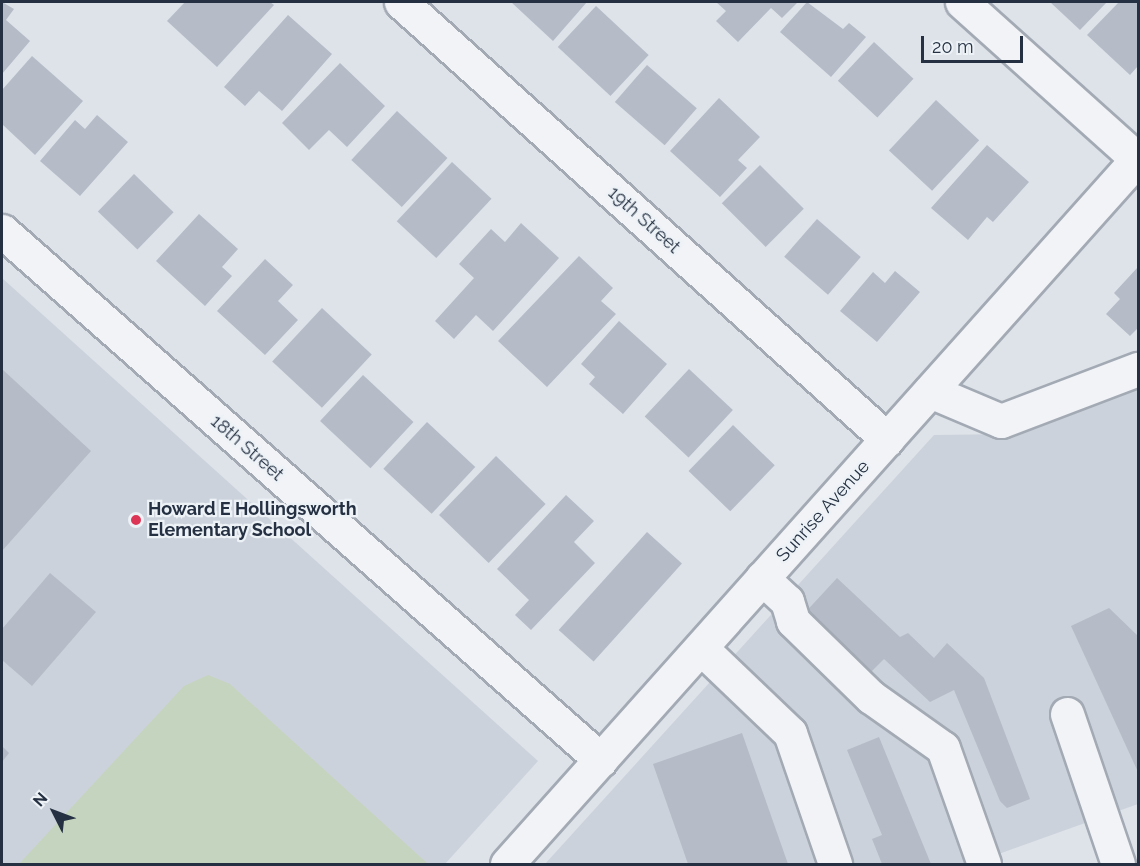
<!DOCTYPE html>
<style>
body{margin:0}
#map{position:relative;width:1140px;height:866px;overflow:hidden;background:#dee3e9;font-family:Raleway,sans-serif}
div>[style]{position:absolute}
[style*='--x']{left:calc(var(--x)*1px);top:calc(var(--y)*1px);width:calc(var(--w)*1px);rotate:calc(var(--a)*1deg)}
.built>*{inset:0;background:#ccd2db}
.green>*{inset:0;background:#c5d4be}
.building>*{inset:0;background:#b5bcc7;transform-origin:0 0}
.roads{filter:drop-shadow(2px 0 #a3aab4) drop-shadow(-2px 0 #a3aab4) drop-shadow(0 2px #a3aab4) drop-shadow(0 -2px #a3aab4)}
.minor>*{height:33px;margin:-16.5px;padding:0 16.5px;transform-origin:16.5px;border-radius:16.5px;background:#f1f3f7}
.dots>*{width:16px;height:16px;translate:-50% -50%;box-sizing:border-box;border:3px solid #edf2f7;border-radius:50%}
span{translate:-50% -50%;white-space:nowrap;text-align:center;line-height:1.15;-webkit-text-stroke:4.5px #edf2f7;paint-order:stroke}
.street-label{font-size:18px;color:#253142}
.poi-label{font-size:18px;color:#253142;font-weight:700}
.left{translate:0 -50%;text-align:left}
.frame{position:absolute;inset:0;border:3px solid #253142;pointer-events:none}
.north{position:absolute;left:24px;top:782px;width:60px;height:60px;-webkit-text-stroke:4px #edf2f7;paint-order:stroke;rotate:312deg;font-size:16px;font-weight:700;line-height:24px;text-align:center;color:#253142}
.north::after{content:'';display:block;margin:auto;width:21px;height:27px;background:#253142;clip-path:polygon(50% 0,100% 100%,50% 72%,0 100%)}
.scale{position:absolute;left:921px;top:36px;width:102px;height:27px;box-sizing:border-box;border:3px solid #253142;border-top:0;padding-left:8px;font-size:18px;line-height:21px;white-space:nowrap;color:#253142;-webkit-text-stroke:4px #edf2f7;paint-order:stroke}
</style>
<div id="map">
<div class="built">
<div style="clip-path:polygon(2px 278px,538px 761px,445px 864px,2px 864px)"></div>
<div style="clip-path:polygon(1138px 387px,1138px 804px,971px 864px,545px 864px,934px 435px,1013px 434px)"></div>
</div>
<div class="green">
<div style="clip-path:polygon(208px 675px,230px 684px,428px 864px,19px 864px,184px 686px)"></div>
</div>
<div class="building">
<div style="clip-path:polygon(2px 2px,14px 9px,6px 20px,30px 41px,2px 74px)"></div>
<div style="clip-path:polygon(185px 2px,270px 2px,274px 5px,217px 67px,167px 21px)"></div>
<div style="clip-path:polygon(511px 2px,587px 2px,553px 41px)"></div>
<div style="clip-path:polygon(716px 2px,798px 2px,782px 18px,771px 8px,738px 42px,716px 21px,726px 11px)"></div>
<div style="clip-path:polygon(807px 2px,843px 29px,849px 23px,866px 37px,831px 77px,780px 32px)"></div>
<div style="clip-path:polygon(1050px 2px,1107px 2px,1080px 30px)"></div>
<div style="clip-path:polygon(1119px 2px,1138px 2px,1138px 66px,1130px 75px,1087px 35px)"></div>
<div style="left:596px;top:6px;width:72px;height:56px;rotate:43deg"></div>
<div style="clip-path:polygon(288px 15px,332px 54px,282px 111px,259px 91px,245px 106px,224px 87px)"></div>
<div style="left:874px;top:42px;width:54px;height:53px;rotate:43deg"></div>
<div style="clip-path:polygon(32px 56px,83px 101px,35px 155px,2px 124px,2px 90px)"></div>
<div style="clip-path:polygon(340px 63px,385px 106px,347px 147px,329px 130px,309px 150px,282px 123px)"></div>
<div style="left:647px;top:65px;width:66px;height:49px;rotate:41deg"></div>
<div style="clip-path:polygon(719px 98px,760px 137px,738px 160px,747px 168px,720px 197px,670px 151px)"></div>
<div style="left:936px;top:100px;width:59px;height:69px;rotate:43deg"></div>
<div style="left:397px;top:111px;width:69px;height:67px;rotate:43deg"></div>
<div style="clip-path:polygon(97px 115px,128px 142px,80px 196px,40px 161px,75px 120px,85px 129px)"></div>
<div style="clip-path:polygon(987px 145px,1029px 182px,993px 222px,987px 217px,968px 240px,931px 208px)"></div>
<div style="left:452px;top:162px;width:54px;height:81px;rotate:43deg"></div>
<div style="left:760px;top:165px;width:62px;height:54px;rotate:45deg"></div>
<div style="left:134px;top:174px;width:55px;height:52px;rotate:44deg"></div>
<div style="clip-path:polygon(199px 214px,238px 249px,222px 267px,232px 276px,205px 306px,156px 261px)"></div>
<div style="left:817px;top:219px;width:58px;height:50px;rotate:41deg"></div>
<div style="clip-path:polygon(521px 223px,559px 258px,493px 331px,476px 315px,454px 339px,435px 321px,474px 278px,459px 264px,491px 229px,505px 242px)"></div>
<div style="clip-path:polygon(579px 256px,613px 288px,601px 301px,616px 314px,547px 387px,498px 341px)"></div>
<div style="clip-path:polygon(265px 259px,293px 285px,278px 301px,298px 320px,265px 355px,217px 311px)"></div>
<div style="clip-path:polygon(1138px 267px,1138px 328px,1130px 336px,1106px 314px,1120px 299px,1114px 293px)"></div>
<div style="clip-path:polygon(895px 271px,920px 292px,877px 342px,840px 311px,873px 272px,885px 283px)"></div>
<div style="left:322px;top:308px;width:68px;height:73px;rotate:43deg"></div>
<div style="clip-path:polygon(619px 321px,667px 364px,623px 414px,589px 384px,595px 377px,581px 364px)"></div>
<div style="clip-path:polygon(2px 369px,91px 451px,2px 551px)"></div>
<div style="left:689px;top:369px;width:60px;height:65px;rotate:43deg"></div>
<div style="left:363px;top:375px;width:69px;height:63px;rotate:43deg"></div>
<div style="left:427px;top:422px;width:66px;height:64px;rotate:43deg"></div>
<div style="left:733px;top:425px;width:58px;height:64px;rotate:44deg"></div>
<div style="left:496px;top:456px;width:69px;height:82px;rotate:44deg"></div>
<div style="clip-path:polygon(566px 495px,594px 521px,574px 542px,595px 563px,531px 630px,515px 615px,529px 600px,497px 569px)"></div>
<div style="left:647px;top:532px;width:47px;height:132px;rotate:42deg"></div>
<div style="clip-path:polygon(50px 573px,96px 612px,32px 686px,2px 660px,2px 629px)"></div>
<div style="clip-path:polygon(837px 578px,900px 637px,908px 633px,934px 658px,947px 643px,984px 678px,1030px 799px,1007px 808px,1000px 801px,954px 690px,930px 702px,884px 659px,866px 677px,801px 617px)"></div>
<div style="clip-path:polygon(1109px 608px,1138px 636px,1138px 772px,1071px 626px)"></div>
<div style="clip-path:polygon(742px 733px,788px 864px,688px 864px,653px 764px)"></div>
<div style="clip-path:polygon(879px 737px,931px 864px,882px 864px,872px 839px,882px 835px,847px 750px)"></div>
<div style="clip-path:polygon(2px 746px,9px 753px,2px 762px)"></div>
</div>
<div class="roads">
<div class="minor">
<div style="--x:401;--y:2;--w:654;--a:41.96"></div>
<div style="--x:962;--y:2;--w:235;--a:41.9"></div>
<div style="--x:2;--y:231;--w:799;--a:41.45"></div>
<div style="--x:930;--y:391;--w:77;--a:22.9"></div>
<div style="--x:1001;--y:421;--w:147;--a:-20.8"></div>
<div style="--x:762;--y:578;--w:34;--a:43"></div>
<div style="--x:787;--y:601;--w:21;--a:73"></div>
<div style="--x:793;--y:621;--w:109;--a:44.3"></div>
<div style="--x:871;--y:697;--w:88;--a:35.3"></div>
<div style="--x:943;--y:748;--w:123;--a:70.5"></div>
<div style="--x:701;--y:648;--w:123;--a:43.7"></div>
<div style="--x:790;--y:733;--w:139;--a:71"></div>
<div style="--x:1067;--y:714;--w:158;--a:71.2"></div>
<div style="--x:507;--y:864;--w:947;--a:-48.21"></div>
</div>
</div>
<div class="dots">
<div style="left:136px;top:520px;background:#dc3556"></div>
</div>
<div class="street-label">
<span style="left:644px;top:220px;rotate:42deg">19th Street</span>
<span style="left:247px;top:448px;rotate:41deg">18th Street</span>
<span style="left:823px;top:511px;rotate:-48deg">Sunrise Avenue</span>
</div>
<div class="poi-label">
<span class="left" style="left:148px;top:520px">Howard E Hollingsworth<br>Elementary School</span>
</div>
<div class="frame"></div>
<div class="north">N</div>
<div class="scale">20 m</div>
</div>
